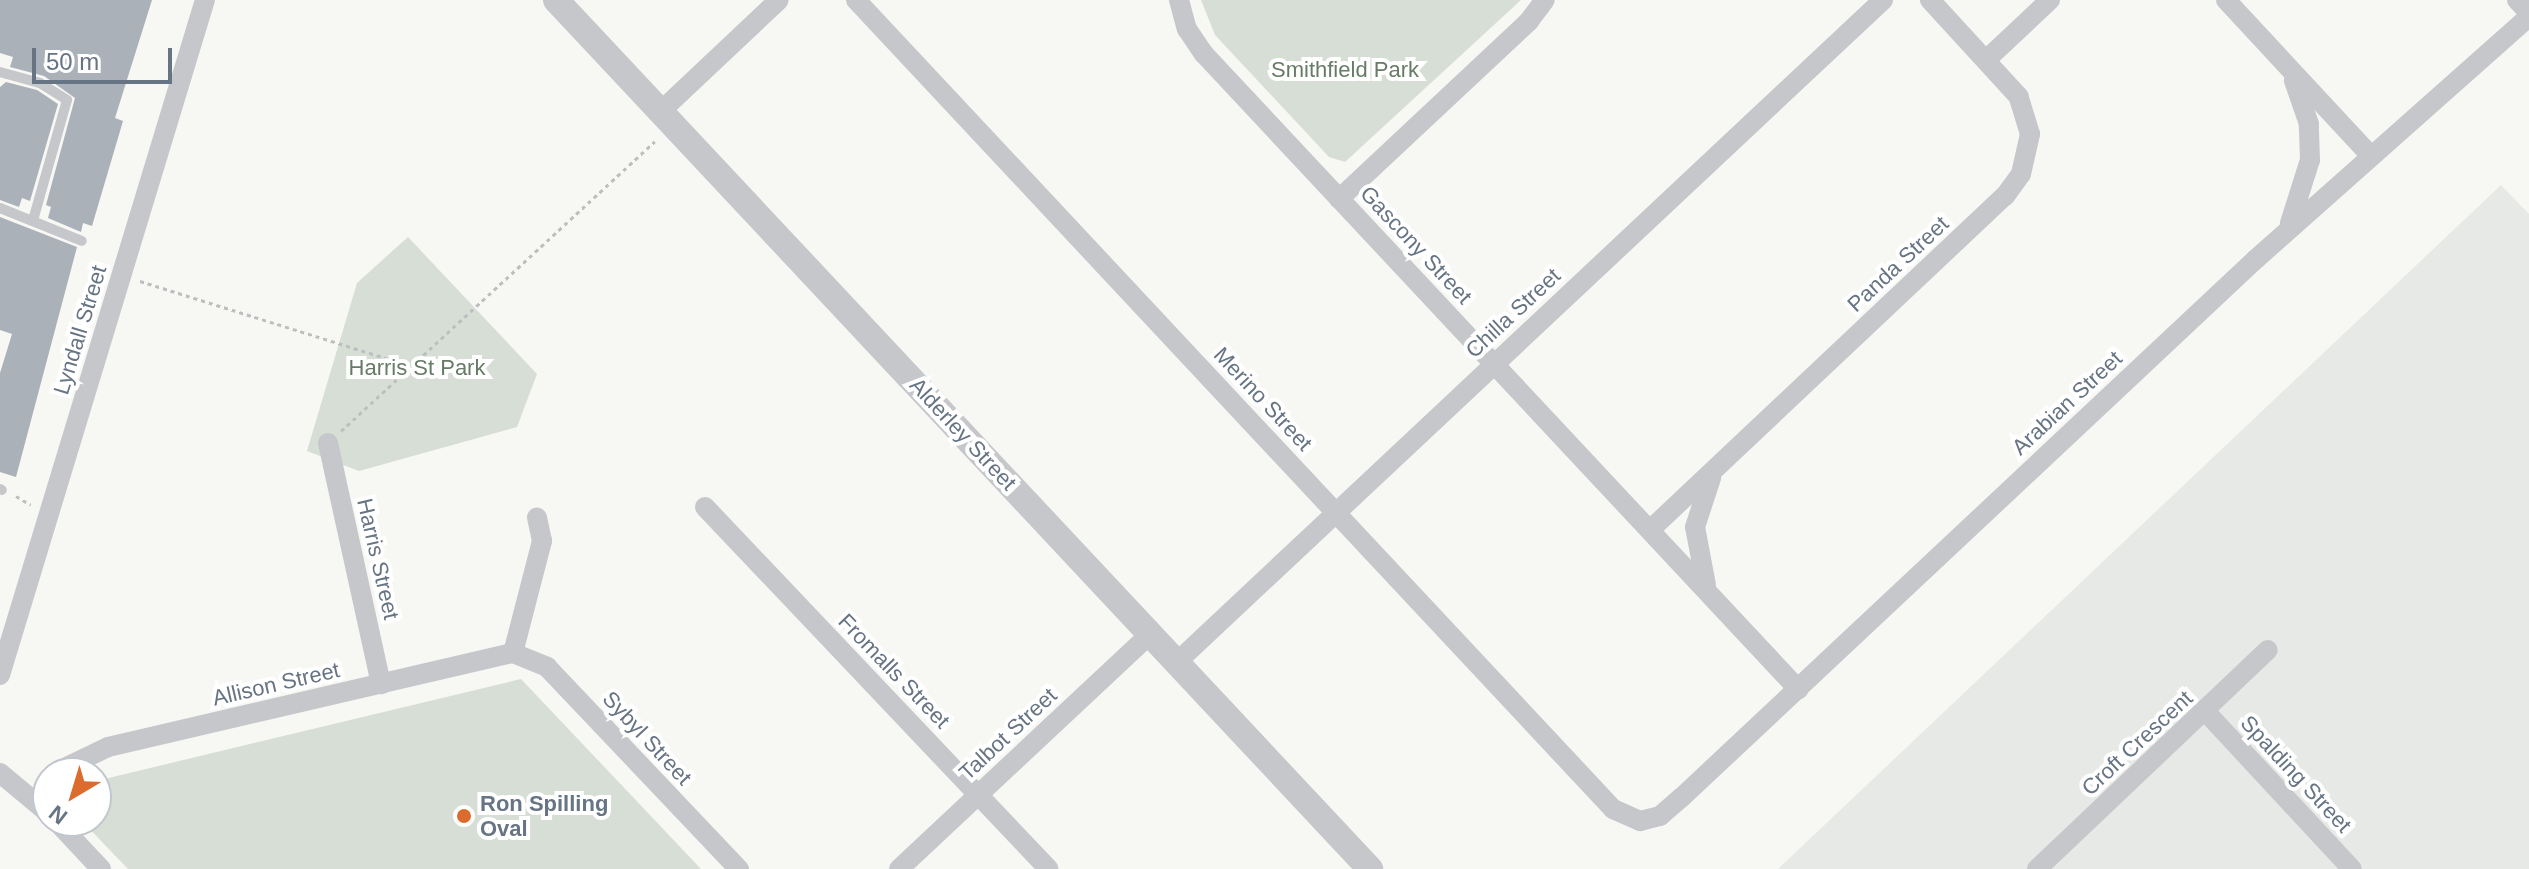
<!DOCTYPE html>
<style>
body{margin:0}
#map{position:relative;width:2529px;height:869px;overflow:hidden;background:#f7f7f4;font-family:Helvetica,sans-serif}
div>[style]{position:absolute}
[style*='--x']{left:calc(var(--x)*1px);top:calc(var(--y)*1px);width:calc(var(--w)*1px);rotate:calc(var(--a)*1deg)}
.built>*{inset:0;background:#e7e9e7}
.green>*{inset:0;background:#d7ded5}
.building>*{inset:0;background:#abb1b8}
.path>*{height:3px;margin-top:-1.5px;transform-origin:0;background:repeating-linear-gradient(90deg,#bcbec0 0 4px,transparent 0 8px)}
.service>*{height:10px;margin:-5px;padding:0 5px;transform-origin:5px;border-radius:5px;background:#c5c7cb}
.minor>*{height:20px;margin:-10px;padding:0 10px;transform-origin:10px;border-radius:10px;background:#c5c7cb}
.tertiary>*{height:26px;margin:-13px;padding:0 13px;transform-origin:13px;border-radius:13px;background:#c5c7cb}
.dots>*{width:22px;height:22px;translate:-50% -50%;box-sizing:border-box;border:4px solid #fff;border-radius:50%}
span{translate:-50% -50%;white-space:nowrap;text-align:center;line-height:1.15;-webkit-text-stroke:8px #fff;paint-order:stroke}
.park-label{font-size:22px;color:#677b66}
.street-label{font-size:22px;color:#677484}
.poi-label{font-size:22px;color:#677484;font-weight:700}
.left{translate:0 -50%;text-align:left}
.north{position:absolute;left:32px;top:757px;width:80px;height:80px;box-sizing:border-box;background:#fff;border:2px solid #c2c7ce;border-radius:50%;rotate:218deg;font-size:22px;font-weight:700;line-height:32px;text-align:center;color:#677484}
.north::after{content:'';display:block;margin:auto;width:28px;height:36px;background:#dc6c2e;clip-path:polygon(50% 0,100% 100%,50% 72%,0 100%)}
.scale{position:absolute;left:32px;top:48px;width:140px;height:36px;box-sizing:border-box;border:4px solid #677484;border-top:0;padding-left:10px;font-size:24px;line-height:28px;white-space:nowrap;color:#677484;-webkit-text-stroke:6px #fff;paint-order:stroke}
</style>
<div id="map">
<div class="built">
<div style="clip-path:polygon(2501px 185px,2529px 214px,2529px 869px,1778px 869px)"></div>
</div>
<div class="green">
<div style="clip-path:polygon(1201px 0,1521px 0,1345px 162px,1329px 157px,1215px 35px)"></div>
<div style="clip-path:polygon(408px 237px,537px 374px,517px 427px,359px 471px,307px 451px,357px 283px)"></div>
<div style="clip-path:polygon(521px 679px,701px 869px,128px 869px,82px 821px,96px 821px,96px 781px)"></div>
</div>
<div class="building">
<div style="clip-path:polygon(0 0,152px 0,115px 118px,123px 121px,92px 226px,83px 223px,81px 232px,48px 218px,51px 207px,46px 205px,75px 98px,44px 76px,10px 67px,13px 57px,0 53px)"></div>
<div style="clip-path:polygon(6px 82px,37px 90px,58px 104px,30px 201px,22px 198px,19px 207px,0 200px,0 87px)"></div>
<div style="clip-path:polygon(0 217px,77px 247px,16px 477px,0 472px,0 373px,12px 334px,0 330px)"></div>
</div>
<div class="path">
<div style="--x:140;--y:281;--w:285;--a:17.4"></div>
<div style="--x:341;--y:431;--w:427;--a:-42.7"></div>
<div style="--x:16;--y:496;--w:17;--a:31"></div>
</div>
<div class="service">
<div style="--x:0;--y:72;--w:41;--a:15.4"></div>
<div style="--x:40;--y:83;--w:32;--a:32"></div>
<div style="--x:67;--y:100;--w:125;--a:105.8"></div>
<div style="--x:0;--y:208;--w:88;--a:21.9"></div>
<div style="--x:0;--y:489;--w:2;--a:27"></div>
</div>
<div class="minor">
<div style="--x:856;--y:0;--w:1108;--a:46.9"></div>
<div style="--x:1613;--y:809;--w:30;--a:24"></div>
<div style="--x:1640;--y:821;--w:21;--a:-14"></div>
<div style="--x:1660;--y:816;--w:28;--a:-41"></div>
<div style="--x:1681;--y:798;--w:788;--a:-43.15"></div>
<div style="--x:2256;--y:259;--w:365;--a:-41.6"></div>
<div style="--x:1179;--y:0;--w:30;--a:75"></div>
<div style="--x:1187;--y:29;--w:30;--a:56"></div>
<div style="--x:1204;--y:54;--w:870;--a:46.91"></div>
<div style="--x:2226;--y:0;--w:213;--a:47.1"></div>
<div style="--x:2517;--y:0;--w:18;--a:47"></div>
<div style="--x:1986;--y:60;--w:88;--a:-43.2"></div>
<div style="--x:660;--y:112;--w:163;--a:-43.3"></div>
<div style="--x:1339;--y:199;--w:260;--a:-43.1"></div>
<div style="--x:1529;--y:21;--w:26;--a:-53"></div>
<div style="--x:2290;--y:223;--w:66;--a:-72.4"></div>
<div style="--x:2310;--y:160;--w:36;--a:-92"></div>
<div style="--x:2309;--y:124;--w:46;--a:-109.2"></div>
<div style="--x:328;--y:443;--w:247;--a:77.6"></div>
<div style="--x:705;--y:507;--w:499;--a:46.5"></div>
<div style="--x:1650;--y:530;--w:487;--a:-43.3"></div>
<div style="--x:2005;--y:196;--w:27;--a:-54"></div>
<div style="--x:2021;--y:174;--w:41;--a:-77.3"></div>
<div style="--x:2030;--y:134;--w:39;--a:-107"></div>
<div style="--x:2019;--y:97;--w:132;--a:-132.5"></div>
<div style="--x:1706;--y:585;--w:59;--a:-100.7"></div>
<div style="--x:1695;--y:527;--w:52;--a:-71.9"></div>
<div style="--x:513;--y:653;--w:116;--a:-75.5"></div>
<div style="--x:542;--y:541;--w:24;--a:-102"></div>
<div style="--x:1177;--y:662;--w:968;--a:-43.16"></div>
<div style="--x:0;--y:675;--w:705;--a:-73.11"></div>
<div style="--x:2206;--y:712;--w:214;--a:47.1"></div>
<div style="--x:0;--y:773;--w:62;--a:39.8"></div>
<div style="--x:54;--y:773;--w:60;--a:-25.7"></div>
<div style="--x:108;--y:747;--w:416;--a:-13.1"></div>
<div style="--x:513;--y:653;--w:37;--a:22"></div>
<div style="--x:547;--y:667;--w:279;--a:46.5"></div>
<div style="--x:56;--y:821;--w:66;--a:46.8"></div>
<div style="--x:899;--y:869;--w:344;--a:-43.1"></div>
<div style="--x:2037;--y:869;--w:318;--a:-43.5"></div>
</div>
<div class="tertiary">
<div style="--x:556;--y:0;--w:1191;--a:46.87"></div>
</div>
<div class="dots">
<div style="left:464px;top:816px;background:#dc6c2e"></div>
</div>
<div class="park-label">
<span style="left:1345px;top:70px">Smithfield Park</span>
<span style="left:417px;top:368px">Harris St Park</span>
</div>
<div class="street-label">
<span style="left:1416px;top:245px;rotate:47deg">Gascony Street</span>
<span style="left:1898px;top:264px;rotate:-43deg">Panda Street</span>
<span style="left:1513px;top:313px;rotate:-43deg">Chilla Street</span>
<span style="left:80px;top:330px;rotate:-73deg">Lyndall Street</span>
<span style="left:1263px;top:399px;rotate:47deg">Merino Street</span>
<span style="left:2067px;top:403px;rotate:-43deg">Arabian Street</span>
<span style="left:963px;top:434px;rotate:47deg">Alderley Street</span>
<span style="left:378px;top:559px;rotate:77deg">Harris Street</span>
<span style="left:894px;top:671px;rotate:46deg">Fromalls Street</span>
<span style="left:276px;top:684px;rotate:-13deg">Allison Street</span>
<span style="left:1008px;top:734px;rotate:-43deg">Talbot Street</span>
<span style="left:647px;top:738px;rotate:47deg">Sybyl Street</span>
<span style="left:2137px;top:743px;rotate:-43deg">Croft Crescent</span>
<span style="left:2296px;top:774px;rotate:47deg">Spalding Street</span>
</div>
<div class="poi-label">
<span class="left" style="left:480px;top:816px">Ron Spilling<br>Oval</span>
</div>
<div class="north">N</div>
<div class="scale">50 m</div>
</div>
